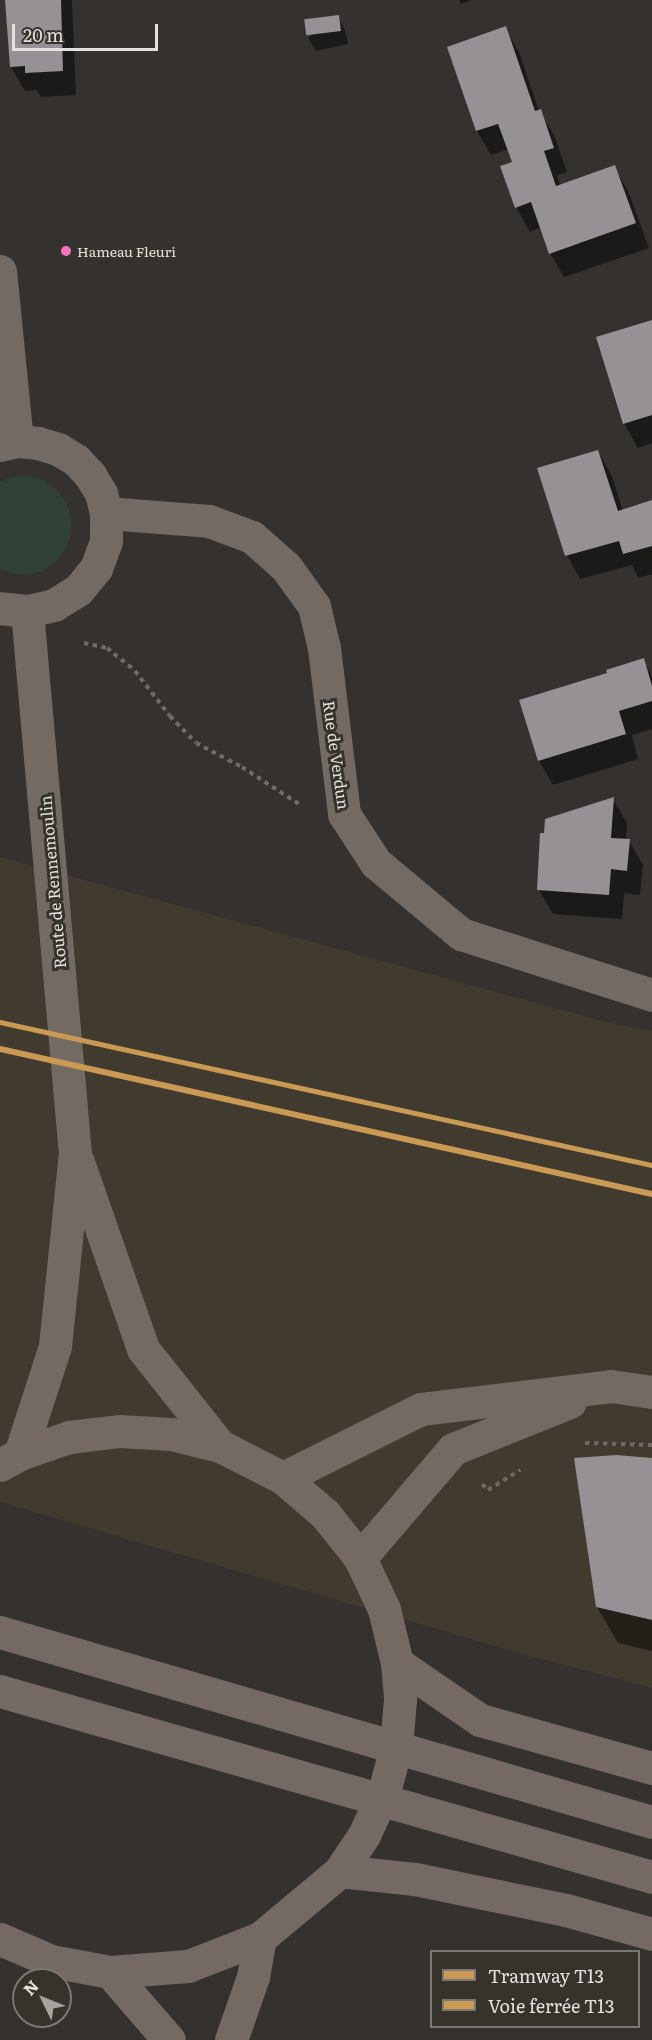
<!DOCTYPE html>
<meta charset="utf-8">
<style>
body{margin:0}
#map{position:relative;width:652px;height:2040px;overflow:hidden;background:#34312e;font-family:Literata,serif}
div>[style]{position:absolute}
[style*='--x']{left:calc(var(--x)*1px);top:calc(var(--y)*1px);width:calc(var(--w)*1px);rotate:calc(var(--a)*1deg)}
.built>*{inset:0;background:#403a2f}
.green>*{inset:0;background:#324136}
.shadow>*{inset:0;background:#0007}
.building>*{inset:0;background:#959195;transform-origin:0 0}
.path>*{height:4px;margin-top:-2px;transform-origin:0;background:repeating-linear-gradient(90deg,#706a66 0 4.5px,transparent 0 9px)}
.minor>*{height:33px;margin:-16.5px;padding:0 16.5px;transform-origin:16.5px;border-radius:16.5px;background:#736a64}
.major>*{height:33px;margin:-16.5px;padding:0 16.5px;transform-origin:16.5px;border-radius:16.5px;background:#746963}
.major-bridge>*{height:33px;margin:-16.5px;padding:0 16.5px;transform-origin:16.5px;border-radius:16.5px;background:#746963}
.rail-1>*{height:6px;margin:-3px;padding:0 3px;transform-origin:3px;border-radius:3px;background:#ca9a55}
.tram-1>*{height:4.5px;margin:-2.25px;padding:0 2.25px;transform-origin:2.25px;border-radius:2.25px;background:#ca9a55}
.dots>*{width:16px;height:16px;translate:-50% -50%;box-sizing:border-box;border:3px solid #36322c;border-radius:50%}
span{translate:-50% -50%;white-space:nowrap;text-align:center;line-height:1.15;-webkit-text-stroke:6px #36322c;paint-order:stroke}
.bus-label{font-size:14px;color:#e3e1dd}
.left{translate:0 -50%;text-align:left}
.street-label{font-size:16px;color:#e3e1dd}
.legend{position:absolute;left:430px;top:1950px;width:210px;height:78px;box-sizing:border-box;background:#36322c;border:2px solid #7b7873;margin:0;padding:8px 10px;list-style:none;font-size:18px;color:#e3e1dd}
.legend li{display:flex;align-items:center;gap:12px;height:30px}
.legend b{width:30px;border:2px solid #7b7873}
.north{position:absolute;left:12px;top:1968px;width:60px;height:60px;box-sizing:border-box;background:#36322c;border:2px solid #7b7873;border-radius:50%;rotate:313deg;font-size:16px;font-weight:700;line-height:24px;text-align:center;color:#e3e1dd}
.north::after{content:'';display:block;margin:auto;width:21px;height:27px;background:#a6a3a0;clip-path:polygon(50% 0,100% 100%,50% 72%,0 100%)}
.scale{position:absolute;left:12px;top:24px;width:146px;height:27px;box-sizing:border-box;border:3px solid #e3e1dd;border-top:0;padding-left:8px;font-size:18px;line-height:21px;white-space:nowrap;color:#e3e1dd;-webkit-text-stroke:4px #36322c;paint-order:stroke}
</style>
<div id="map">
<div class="built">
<div style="clip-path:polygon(0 857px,614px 1024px,652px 1031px,652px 1688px,526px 1655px,0 1502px)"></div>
</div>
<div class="green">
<div style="clip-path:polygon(28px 476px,43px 480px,57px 490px,66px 502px,71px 517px,71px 533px,66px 548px,57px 561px,43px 571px,27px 575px,11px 573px,0 569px,0 482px,12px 477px)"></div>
</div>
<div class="shadow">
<div style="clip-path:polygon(7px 0,72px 0,76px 95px,41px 97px,37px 90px,25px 91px,11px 67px)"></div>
<div style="clip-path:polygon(459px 0,472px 0,461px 4px)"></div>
<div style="clip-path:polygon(338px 17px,345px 30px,348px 44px,316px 51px,308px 38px)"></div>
<div style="clip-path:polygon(505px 28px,519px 52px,539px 111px,554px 135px,567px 172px,557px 175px,560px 186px,614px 167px,628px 191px,649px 248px,564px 277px,550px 253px,541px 227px,530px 232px,516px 207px,514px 163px,509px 149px,491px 155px,477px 131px,449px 48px)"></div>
<div style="clip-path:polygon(652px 322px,652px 443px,638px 448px,624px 423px)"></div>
<div style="clip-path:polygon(598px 452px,612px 476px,623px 511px,652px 502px,652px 574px,639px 578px,632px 565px,580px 579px,567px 555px)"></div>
<div style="clip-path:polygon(643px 660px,652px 676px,652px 729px,632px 735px,638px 759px,553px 785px,539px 761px,609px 674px)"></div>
<div style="clip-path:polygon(613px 799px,627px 823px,626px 841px,629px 841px,643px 865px,640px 895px,624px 893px,622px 919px,553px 914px,539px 890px)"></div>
<div style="clip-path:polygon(652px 1460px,652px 1651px,618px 1643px,597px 1607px)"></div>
</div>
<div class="building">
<div style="clip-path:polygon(5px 0,61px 0,63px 71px,25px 73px,25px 66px,10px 67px)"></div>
<div style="left:339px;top:15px;width:16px;height:35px;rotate:83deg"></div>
<div style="clip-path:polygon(506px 26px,535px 111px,541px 109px,554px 148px,544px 151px,556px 186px,615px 165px,636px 223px,549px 254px,531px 202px,515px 208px,500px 166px,512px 162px,498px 124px,476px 131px,447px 47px)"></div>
<div style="clip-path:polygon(652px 320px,652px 415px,623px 424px,596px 337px)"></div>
<div style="clip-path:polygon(598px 450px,618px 511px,652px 500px,652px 546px,623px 554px,619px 541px,565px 556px,537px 468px)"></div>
<div style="clip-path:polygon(644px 658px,652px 686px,652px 701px,619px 711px,626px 734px,538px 761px,519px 700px,607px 673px,606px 670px)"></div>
<div style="clip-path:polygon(614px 797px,611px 838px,630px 839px,627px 871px,611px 869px,609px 895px,537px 890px,540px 833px,544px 833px,545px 819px)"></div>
<div style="clip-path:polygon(616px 1455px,652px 1458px,652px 1620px,596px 1607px,574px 1458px)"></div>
</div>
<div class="path">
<div style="--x:84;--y:643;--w:24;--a:12"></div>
<div style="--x:107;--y:648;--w:36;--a:39"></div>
<div style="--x:135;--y:671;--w:57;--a:52.1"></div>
<div style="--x:170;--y:716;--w:37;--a:46"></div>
<div style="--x:196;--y:743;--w:52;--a:27.6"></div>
<div style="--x:242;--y:767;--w:68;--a:33"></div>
<div style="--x:585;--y:1443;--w:67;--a:1.7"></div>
<div style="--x:482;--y:1484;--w:8;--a:45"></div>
<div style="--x:488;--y:1490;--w:38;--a:-32"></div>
</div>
<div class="minor">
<div style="--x:0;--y:271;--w:171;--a:84.3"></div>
<div style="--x:0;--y:445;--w:17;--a:-13"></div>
<div style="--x:17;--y:441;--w:21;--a:5"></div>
<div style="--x:38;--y:443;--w:21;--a:17"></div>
<div style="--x:58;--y:449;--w:21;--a:31"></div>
<div style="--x:76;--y:460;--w:21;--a:47"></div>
<div style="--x:90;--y:475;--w:21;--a:59"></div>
<div style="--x:101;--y:493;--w:21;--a:76"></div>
<div style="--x:106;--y:513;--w:28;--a:90"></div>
<div style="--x:106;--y:541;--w:29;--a:110"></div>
<div style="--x:96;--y:568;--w:28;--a:129"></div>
<div style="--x:78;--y:590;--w:28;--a:148"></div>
<div style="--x:54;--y:605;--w:28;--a:167"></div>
<div style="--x:27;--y:611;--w:27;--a:-174"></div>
<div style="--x:106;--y:513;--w:103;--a:4.4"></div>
<div style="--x:209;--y:521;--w:46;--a:20.4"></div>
<div style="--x:252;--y:537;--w:45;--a:41.4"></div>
<div style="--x:286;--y:567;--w:48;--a:54.3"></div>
<div style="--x:314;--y:606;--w:43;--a:76.6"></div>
<div style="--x:324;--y:648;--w:167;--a:83.1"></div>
<div style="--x:344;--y:814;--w:59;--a:56.9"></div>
<div style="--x:376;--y:863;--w:111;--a:39.9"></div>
<div style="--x:461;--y:934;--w:201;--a:17.7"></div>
<div style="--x:78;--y:1162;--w:198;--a:70.8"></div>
<div style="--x:143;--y:1349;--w:124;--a:51.6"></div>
<div style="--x:20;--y:1454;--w:114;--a:-72"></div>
<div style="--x:55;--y:1346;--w:193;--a:-84.1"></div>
<div style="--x:75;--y:1154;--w:545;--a:-95.05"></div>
<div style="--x:283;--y:1478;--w:154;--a:-26.6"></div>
<div style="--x:421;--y:1409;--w:191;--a:-6.9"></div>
<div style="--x:611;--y:1386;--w:41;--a:8.3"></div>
<div style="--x:360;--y:1558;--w:143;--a:-49.5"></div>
<div style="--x:453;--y:1449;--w:126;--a:-21.9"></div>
</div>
<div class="major">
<div style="--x:0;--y:1465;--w:23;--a:-29"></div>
<div style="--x:20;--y:1454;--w:52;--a:-19.1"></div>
<div style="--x:69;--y:1437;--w:50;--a:-6.8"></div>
<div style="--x:119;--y:1431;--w:52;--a:3.3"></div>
<div style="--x:171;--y:1434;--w:50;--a:13.8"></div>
<div style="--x:220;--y:1446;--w:71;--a:26.9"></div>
<div style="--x:283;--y:1478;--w:55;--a:40.6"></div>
<div style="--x:325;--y:1514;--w:56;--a:51.5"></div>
<div style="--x:360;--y:1558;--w:56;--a:64.8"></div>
<div style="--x:384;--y:1609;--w:56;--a:76.5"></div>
<div style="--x:397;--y:1663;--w:36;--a:85"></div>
<div style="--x:0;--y:1632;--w:679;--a:16.25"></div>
<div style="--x:397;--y:1663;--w:101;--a:34.5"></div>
<div style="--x:480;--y:1720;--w:179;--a:15.6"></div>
<div style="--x:0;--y:1691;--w:678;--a:15.92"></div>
<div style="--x:340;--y:1871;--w:75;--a:6.1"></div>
<div style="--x:415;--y:1879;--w:154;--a:11.6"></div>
<div style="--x:566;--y:1910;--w:89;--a:15.6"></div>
<div style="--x:0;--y:1939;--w:56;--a:23.3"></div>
<div style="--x:51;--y:1961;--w:60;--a:10.6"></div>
<div style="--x:110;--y:1972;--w:78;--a:-4.4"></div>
<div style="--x:188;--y:1966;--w:77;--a:-21.3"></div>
<div style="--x:260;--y:1938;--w:104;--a:-39.9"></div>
<div style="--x:340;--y:1871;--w:43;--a:-56.3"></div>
<div style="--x:110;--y:1972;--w:90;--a:49.1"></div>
<div style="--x:231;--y:2040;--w:67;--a:-70.8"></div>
<div style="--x:253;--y:1977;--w:40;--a:-80"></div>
</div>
<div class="major-bridge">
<div style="--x:364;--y:1835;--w:47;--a:-65.1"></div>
<div style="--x:384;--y:1792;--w:47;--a:-75.1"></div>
<div style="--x:396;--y:1747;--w:48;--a:-85.2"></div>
</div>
<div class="rail-1">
<div style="--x:0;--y:1049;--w:668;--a:12.54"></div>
</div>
<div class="tram-1">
<div style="--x:0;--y:1022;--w:667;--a:12.37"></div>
</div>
<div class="dots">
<div style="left:66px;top:251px;background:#fc73be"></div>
</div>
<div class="bus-label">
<span class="left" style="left:77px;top:251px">Hameau Fleuri</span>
</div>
<div class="street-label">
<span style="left:337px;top:755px;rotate:82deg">Rue de Verdun</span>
<span style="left:52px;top:882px;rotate:-95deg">Route de Rennemoulin</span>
</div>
<ul class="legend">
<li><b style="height:8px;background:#ca9a55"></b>Tramway T13</li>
<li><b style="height:8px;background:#ca9a55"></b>Voie ferrée T13</li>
</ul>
<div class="north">N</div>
<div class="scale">20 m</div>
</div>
